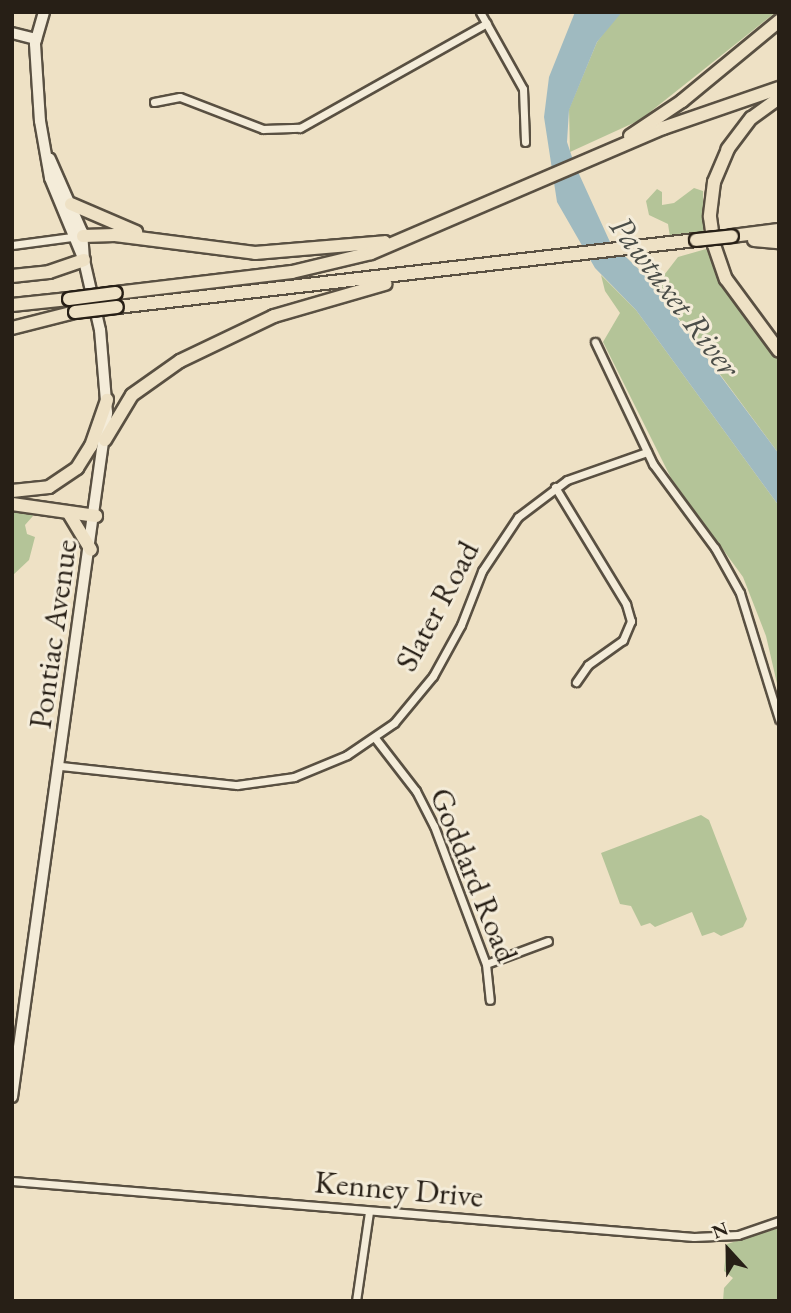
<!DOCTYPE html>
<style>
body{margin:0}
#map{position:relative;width:791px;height:1313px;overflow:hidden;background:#eee1c5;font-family:"EB Garamond",serif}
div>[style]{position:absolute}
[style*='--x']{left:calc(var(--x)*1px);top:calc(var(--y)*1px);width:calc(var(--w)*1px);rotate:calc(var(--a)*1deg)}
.green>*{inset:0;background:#b4c498}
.water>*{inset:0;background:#9fbac0}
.roads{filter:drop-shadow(2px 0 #595042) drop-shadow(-2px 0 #595042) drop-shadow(0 2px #595042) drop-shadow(0 -2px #595042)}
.street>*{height:7px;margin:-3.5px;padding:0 3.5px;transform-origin:3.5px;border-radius:3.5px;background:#f4ecd9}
.secondary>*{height:10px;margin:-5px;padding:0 5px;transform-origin:5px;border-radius:5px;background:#f4ecd9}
.highway>*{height:12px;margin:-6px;padding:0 6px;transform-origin:6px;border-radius:6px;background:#eee1c5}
.bridges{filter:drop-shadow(2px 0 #271f16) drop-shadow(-2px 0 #271f16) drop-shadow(0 2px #271f16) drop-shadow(0 -2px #271f16)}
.highway-bridge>*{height:12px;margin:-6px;padding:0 6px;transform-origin:6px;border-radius:6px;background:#eee1c5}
span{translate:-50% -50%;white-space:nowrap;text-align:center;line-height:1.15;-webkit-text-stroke:6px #f4ecd9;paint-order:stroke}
.street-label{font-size:32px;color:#271f16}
.water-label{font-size:33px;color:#4b4e49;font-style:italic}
.frame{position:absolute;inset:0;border:14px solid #271f16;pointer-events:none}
.north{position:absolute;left:693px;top:1215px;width:70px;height:70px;-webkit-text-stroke:5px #f4ecd9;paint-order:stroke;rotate:338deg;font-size:19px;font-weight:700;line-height:28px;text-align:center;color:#271f16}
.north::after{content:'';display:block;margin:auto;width:24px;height:32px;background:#271f16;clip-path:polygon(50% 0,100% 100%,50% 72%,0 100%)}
</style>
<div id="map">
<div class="green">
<div style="clip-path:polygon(776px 12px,640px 120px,570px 152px,569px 109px,597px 42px,618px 14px)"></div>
<div style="clip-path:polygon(694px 188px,703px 191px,703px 233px,670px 237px,668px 224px,649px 215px,646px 201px,657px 189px,662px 192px,662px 205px,674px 203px)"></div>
<div style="clip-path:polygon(706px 249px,735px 302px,779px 361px,779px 454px,662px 296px,661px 279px,678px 257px)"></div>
<div style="clip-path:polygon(601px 275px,636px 310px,779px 506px,779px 692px,766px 636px,743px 577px,671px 478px,603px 342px,620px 313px,605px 291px)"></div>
<div style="clip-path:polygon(12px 505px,29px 508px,33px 516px,25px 525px,27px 534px,35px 537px,29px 560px,12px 576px)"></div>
<div style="clip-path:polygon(701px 815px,709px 820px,747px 919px,743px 927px,721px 936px,714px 932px,702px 936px,692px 912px,655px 927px,650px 923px,641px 926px,631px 906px,620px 904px,601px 853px)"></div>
<div style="clip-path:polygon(779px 1228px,779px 1301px,723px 1301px,724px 1288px,733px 1278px,724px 1271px,727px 1244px)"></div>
</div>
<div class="water">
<div style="clip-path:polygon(575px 12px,622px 12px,597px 42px,569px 110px,567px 142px,574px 163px,610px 242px,645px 275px,779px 454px,779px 506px,636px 310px,595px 268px,557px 202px,544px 117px,549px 77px)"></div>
</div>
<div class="roads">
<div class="street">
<div style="--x:480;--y:12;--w:88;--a:60.8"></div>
<div style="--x:523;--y:89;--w:53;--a:87.8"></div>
<div style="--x:154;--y:102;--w:26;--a:-11"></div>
<div style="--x:180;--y:97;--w:89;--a:21.1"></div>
<div style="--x:263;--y:129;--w:37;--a:-2"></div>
<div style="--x:300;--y:128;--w:214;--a:-29.3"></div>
<div style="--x:12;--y:245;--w:68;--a:-7.7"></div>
<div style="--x:595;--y:342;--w:135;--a:64.6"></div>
<div style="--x:653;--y:464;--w:104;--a:53.6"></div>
<div style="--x:715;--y:548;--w:51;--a:60.9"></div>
<div style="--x:740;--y:593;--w:132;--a:72.8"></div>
<div style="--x:555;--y:487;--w:137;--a:58.7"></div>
<div style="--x:626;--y:604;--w:18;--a:74"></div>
<div style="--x:631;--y:621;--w:21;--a:113"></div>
<div style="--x:623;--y:640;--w:43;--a:144.5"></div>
<div style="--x:588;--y:665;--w:21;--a:125"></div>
<div style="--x:375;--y:738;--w:67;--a:52.3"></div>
<div style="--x:416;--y:791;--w:39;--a:63"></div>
<div style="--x:434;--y:826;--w:147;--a:69.4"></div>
<div style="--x:486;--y:964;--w:36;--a:84"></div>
<div style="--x:61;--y:766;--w:177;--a:6.2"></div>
<div style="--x:237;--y:785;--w:58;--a:-8"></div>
<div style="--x:294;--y:777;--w:57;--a:-22.5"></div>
<div style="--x:347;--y:755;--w:57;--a:-34.2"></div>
<div style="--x:394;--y:723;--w:61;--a:-50.3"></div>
<div style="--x:433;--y:676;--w:58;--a:-61.2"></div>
<div style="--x:461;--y:625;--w:58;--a:-68.7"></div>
<div style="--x:482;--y:571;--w:65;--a:-56.3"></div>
<div style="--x:518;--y:517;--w:61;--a:-37.1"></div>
<div style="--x:567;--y:480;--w:85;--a:-19.3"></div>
<div style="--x:486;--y:964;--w:66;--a:-20.4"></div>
<div style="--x:12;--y:1181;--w:684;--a:4.69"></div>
<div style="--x:694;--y:1237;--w:44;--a:-2.6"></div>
<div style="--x:738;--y:1235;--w:43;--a:-18.9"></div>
<div style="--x:356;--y:1301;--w:90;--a:-81.7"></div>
</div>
<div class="secondary">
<div style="--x:44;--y:12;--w:33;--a:106"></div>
<div style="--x:35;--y:44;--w:77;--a:86.3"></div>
<div style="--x:40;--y:121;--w:58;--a:80"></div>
<div style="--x:50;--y:178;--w:89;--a:67.5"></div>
<div style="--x:12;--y:33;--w:25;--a:14"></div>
<div style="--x:12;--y:1097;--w:691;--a:-82.09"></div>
<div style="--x:107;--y:413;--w:83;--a:-94.8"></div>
<div style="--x:100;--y:330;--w:72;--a:-102.9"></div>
<div style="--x:84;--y:260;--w:28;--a:-94"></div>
<div style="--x:82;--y:232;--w:80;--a:-113.7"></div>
</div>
<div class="highway">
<div style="--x:779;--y:98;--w:34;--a:144"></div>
<div style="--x:751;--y:118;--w:39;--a:127"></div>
<div style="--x:728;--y:149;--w:36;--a:113"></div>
<div style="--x:714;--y:182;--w:35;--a:97"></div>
<div style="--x:710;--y:217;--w:28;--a:82"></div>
<div style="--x:714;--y:245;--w:36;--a:71"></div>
<div style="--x:726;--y:279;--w:89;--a:53.6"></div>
<div style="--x:630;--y:136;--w:63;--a:-33.9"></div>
<div style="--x:682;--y:101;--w:126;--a:-39.5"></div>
<div style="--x:71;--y:204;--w:71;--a:23.3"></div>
<div style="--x:83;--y:236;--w:32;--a:-2"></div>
<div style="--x:115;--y:235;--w:141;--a:7.3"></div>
<div style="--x:255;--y:253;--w:130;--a:-4.8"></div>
<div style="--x:732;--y:236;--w:47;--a:-7.3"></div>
<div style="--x:754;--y:240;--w:25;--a:5"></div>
<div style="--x:12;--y:276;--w:37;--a:-6"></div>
<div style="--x:49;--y:272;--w:37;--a:-19"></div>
<div style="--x:116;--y:293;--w:177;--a:-6.8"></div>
<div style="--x:292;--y:272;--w:81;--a:-13.5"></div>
<div style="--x:371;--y:253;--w:318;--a:-23.2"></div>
<div style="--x:663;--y:128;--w:123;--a:-19"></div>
<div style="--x:12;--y:305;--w:57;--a:-6"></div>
<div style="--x:117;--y:307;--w:583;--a:-6.6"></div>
<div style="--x:12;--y:328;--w:65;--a:-14.3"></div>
<div style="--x:105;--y:440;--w:52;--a:-59"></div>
<div style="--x:132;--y:395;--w:59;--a:-35.3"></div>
<div style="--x:180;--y:361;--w:104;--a:-25.6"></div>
<div style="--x:274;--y:316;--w:116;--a:-16.1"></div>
<div style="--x:12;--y:491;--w:37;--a:-6"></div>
<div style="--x:49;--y:487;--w:34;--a:-34"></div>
<div style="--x:77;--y:468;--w:26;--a:-58"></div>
<div style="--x:91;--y:446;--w:49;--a:-70.8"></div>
<div style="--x:12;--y:504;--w:85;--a:8.1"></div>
<div style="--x:68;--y:512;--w:44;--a:58.8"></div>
</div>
</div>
<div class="bridges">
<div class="highway-bridge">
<div style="--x:696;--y:240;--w:36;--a:-6"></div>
<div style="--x:69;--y:299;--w:47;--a:-7.3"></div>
<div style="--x:75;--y:312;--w:42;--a:-6.8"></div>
</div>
</div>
<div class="street-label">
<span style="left:437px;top:606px;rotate:-62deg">Slater Road</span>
<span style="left:53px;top:634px;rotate:-82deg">Pontiac Avenue</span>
<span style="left:474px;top:875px;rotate:68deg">Goddard Road</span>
<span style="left:399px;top:1189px;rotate:5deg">Kenney Drive</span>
</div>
<div class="water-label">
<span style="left:675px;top:296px;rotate:53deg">Pawtuxet River</span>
</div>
<div class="frame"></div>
<div class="north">N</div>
</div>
